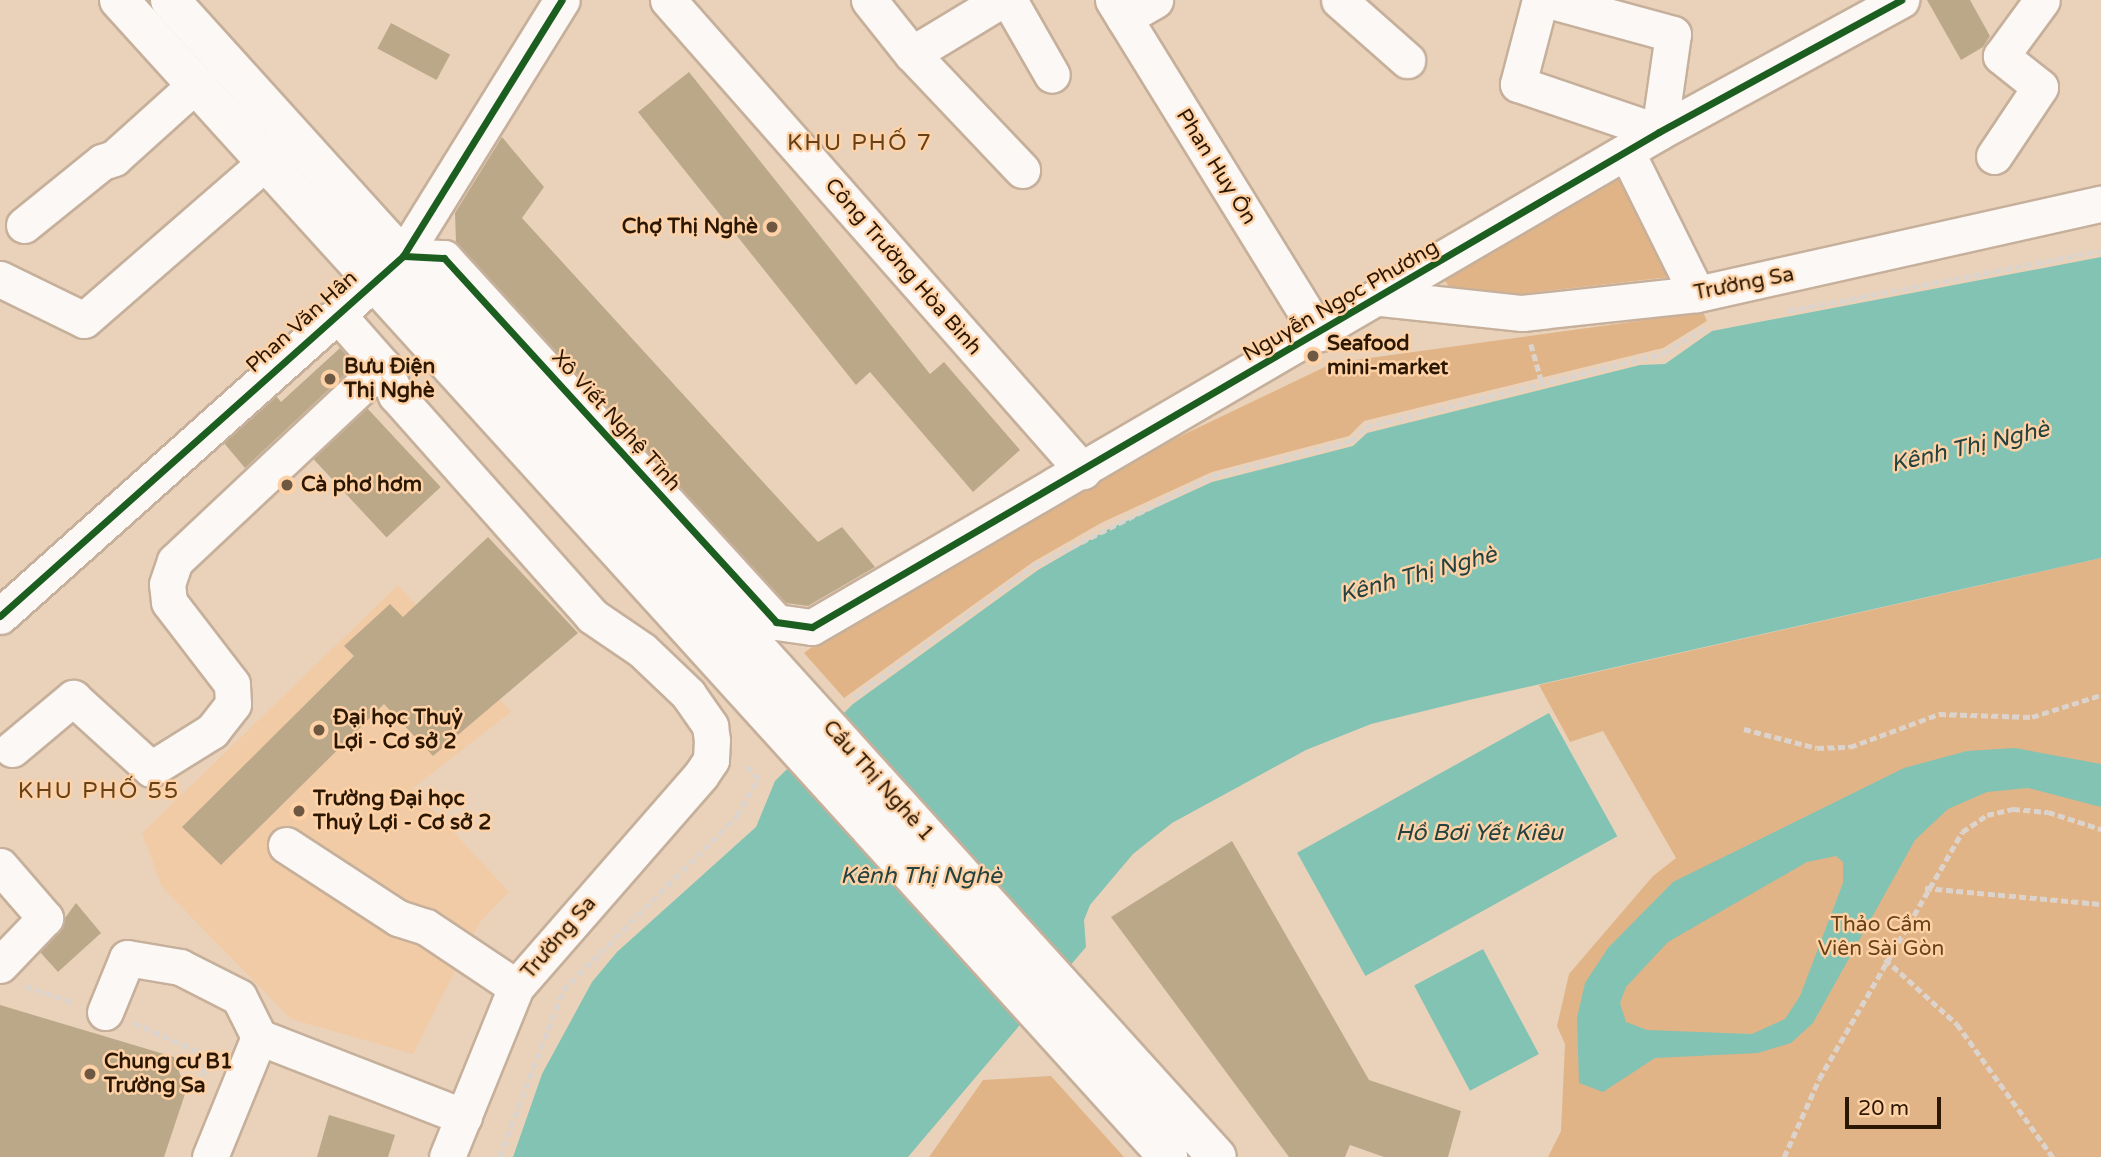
<!DOCTYPE html>
<meta charset="utf-8">
<style>
body{margin:0}
#map{position:relative;width:2101px;height:1157px;overflow:hidden;background:#ead2ba;font-family:"Varela Round",sans-serif}
div>[style]{position:absolute}
[style*='--x']{left:calc(var(--x)*1px);top:calc(var(--y)*1px);width:calc(var(--w)*1px);rotate:calc(var(--a)*1deg)}
.built>*{inset:0;background:#f1cba6}
.green>*{inset:0;background:#e0b487}
.water>*{inset:0;background:#82c3b4;transform-origin:0 0}
.building>*{inset:0;background:#bba889;transform-origin:0 0}
.path>*{height:4.5px;margin-top:-2.25px;transform-origin:0;background:repeating-linear-gradient(90deg,#dcd4cc 0 7px,transparent 0 10.5px)}
.roads{filter:drop-shadow(2px 0 #c6b09b) drop-shadow(-2px 0 #c6b09b) drop-shadow(0 2px #c6b09b) drop-shadow(0 -2px #c6b09b)}
.minor>*{height:35px;margin:-17.5px;padding:0 17.5px;transform-origin:17.5px;border-radius:17.5px;background:#fcf8f5}
.major>*{height:38px;margin:-19px;padding:0 19px;transform-origin:19px;border-radius:19px;background:#fcf8f5}
.cycleway>*{height:7px;margin:-3.5px;padding:0 3.5px;transform-origin:3.5px;border-radius:3.5px;background:#1b5e20}
.dots>*{width:19px;height:19px;translate:-50% -50%;box-sizing:border-box;border:4px solid #fed2a6;border-radius:50%}
span{translate:-50% -50%;white-space:nowrap;text-align:center;line-height:1.15;-webkit-text-stroke:5px #fed2a6;paint-order:stroke}
.street-label{font-size:21px;color:#2b1702}
.poi-label{font-size:21px;color:#2b1702;font-weight:700}
.right{translate:-100% -50%;text-align:right}
.left{translate:0 -50%;text-align:left}
.park-label{font-size:21px;color:#674218}
.neighbourhood-label{font-size:23px;color:#674218;letter-spacing:2px}
.water-label{font-size:23px;color:#244340;font-style:italic}
.scale{position:absolute;left:1845px;top:1097px;width:96px;height:32px;box-sizing:border-box;border:4px solid #2b1702;border-top:0;padding-left:9px;font-size:21px;line-height:24px;white-space:nowrap;color:#2b1702;-webkit-text-stroke:5px #fed2a6;paint-order:stroke}
</style>
<div id="map">
<div class="built">
<div style="clip-path:polygon(398px 585px,511px 712px,413px 788px,509px 892px,480px 922px,413px 1054px,291px 1019px,162px 887px,142px 833px)"></div>
</div>
<div class="green">
<div style="clip-path:polygon(1619px 173px,1670px 277px,1457px 301px,1442px 275px)"></div>
<div style="clip-path:polygon(1703px 312px,1707px 321px,1663px 348px,1364px 421px,1349px 436px,1212px 472px,1101px 523px,1033px 562px,844px 698px,804px 653px,855px 614px,1091px 479px,1333px 363px)"></div>
<div style="clip-path:polygon(2101px 558px,2101px 1157px,1548px 1157px,1561px 1131px,1565px 1044px,1557px 1026px,1569px 974px,1653px 876px,1676px 858px,1603px 731px,1570px 742px,1539px 685px)"></div>
<div style="clip-path:polygon(1051px 1076px,1124px 1157px,929px 1157px,983px 1080px)"></div>
</div>
<div class="water">
<div style="clip-path:polygon(2101px 257px,2101px 558px,1469px 700px,1371px 724px,1306px 750px,1172px 823px,1133px 854px,1090px 905px,1084px 920px,1086px 947px,908px 1157px,513px 1157px,542px 1074px,592px 982px,617px 952px,756px 827px,775px 781px,853px 704px,1038px 570px,1107px 530px,1212px 482px,1353px 446px,1367px 433px,1640px 365px,1665px 364px,1712px 331px)"></div>
<div style="left:1549px;top:713px;width:141px;height:288px;rotate:61deg"></div>
<div style="clip-path:polygon(evenodd,2015px 748px,2101px 764px,2101px 807px,2028px 788px,1987px 792px,1948px 809px,1915px 840px,1813px 1023px,1791px 1043px,1758px 1053px,1655px 1058px,1603px 1092px,1579px 1083px,1577px 1018px,1585px 983px,1608px 948px,1673px 882px,1904px 768px,1967px 751px,2015px 748px,1836px 856px,1843px 862px,1843px 883px,1800px 996px,1785px 1019px,1752px 1034px,1647px 1030px,1626px 1022px,1620px 1003px,1626px 987px,1668px 942px,1807px 862px,1836px 856px)"></div>
<div style="left:1483px;top:949px;width:119px;height:78px;rotate:62deg"></div>
</div>
<div class="building">
<div style="clip-path:polygon(1927px 0,1970px 0,1990px 36px,1983px 47px,1961px 60px)"></div>
<div style="left:391px;top:23px;width:67px;height:29px;rotate:28deg"></div>
<div style="clip-path:polygon(689px 72px,930px 374px,944px 362px,1020px 450px,973px 492px,870px 372px,856px 385px,638px 112px)"></div>
<div style="clip-path:polygon(502px 137px,544px 187px,522px 218px,818px 542px,842px 527px,875px 567px,808px 606px,786px 603px,456px 243px,455px 213px)"></div>
<div style="clip-path:polygon(340px 348px,355px 365px,245px 468px,224px 443px,276px 396px,281px 402px)"></div>
<div style="left:367px;top:408px;width:108px;height:74px;rotate:47deg"></div>
<div style="clip-path:polygon(488px 537px,578px 633px,433px 756px,384px 704px,221px 865px,182px 827px,354px 656px,344px 646px,390px 604px,403px 617px)"></div>
<div style="clip-path:polygon(1232px 841px,1369px 1080px,1461px 1111px,1448px 1157px,1384px 1157px,1350px 1145px,1345px 1157px,1289px 1157px,1111px 917px)"></div>
<div style="clip-path:polygon(76px 903px,101px 933px,58px 972px,40px 952px)"></div>
<div style="clip-path:polygon(0 1005px,174px 1057px,186px 1091px,164px 1157px,0 1157px)"></div>
<div style="clip-path:polygon(329px 1115px,395px 1135px,388px 1157px,317px 1157px)"></div>
</div>
<div class="path">
<div style="--x:1788;--y:311;--w:319;--a:-10.9"></div>
<div style="--x:1531;--y:344;--w:41;--a:74.2"></div>
<div style="--x:854;--y:697;--w:223;--a:-36"></div>
<div style="--x:1034;--y:566;--w:199;--a:-26.8"></div>
<div style="--x:1212;--y:476;--w:143;--a:-14.1"></div>
<div style="--x:1351;--y:441;--w:21;--a:-43"></div>
<div style="--x:1366;--y:427;--w:307;--a:-13.9"></div>
<div style="--x:1664;--y:353;--w:47;--a:-31"></div>
<div style="--x:1744;--y:729;--w:75;--a:14.6"></div>
<div style="--x:1817;--y:748;--w:33;--a:-2"></div>
<div style="--x:1850;--y:747;--w:95;--a:-20.3"></div>
<div style="--x:1939;--y:714;--w:93;--a:1.8"></div>
<div style="--x:2032;--y:717;--w:72;--a:-17.7"></div>
<div style="--x:1925;--y:888;--w:177;--a:5.2"></div>
<div style="--x:1885;--y:959;--w:97;--a:42.1"></div>
<div style="--x:1957;--y:1024;--w:164;--a:54.2"></div>
<div style="--x:25;--y:986;--w:51;--a:18.4"></div>
<div style="--x:134;--y:1023;--w:74;--a:23.8"></div>
<div style="--x:202;--y:1053;--w:16;--a:79"></div>
<div style="--x:205;--y:1069;--w:27;--a:110"></div>
<div style="--x:499;--y:1157;--w:179;--a:-69"></div>
<div style="--x:563;--y:990;--w:246;--a:-45"></div>
<div style="--x:737;--y:816;--w:43;--a:-60.4"></div>
<div style="--x:758;--y:779;--w:21;--a:-133"></div>
<div style="--x:1784;--y:1157;--w:85;--a:-65.8"></div>
<div style="--x:1819;--y:1079;--w:285;--a:-59.9"></div>
<div style="--x:1962;--y:832;--w:30;--a:-34"></div>
<div style="--x:1987;--y:815;--w:27;--a:-13"></div>
<div style="--x:2013;--y:809;--w:35;--a:5"></div>
<div style="--x:2048;--y:812;--w:56;--a:17.8"></div>
</div>
<div class="roads">
<div class="minor">
<div style="--x:668;--y:0;--w:628;--a:48.62"></div>
<div style="--x:869;--y:0;--w:69;--a:51.5"></div>
<div style="--x:912;--y:54;--w:160;--a:46.5"></div>
<div style="--x:1009;--y:0;--w:86;--a:60.2"></div>
<div style="--x:1113;--y:0;--w:392;--a:58.3"></div>
<div style="--x:1339;--y:0;--w:91;--a:41.4"></div>
<div style="--x:1540;--y:0;--w:87;--a:104.7"></div>
<div style="--x:1518;--y:84;--w:149;--a:18.8"></div>
<div style="--x:1659;--y:132;--w:99;--a:-81.9"></div>
<div style="--x:1673;--y:34;--w:130;--a:-164.8"></div>
<div style="--x:1124;--y:18;--w:36;--a:-30"></div>
<div style="--x:912;--y:54;--w:104;--a:-31.2"></div>
<div style="--x:1627;--y:153;--w:157;--a:63.6"></div>
<div style="--x:1994;--y:156;--w:83;--a:-56.3"></div>
<div style="--x:2040;--y:87;--w:50;--a:-141.5"></div>
<div style="--x:2001;--y:56;--w:69;--a:-53.8"></div>
<div style="--x:24;--y:225;--w:100;--a:-38.9"></div>
<div style="--x:102;--y:162;--w:13;--a:-18"></div>
<div style="--x:114;--y:158;--w:109;--a:-42"></div>
<div style="--x:403;--y:256;--w:41;--a:2.8"></div>
<div style="--x:444;--y:258;--w:493;--a:47.6"></div>
<div style="--x:776;--y:622;--w:36;--a:8"></div>
<div style="--x:812;--y:627;--w:981;--a:-30.3"></div>
<div style="--x:1659;--y:132;--w:276;--a:-28.6"></div>
<div style="--x:0;--y:279;--w:93;--a:26"></div>
<div style="--x:84;--y:320;--w:241;--a:-41"></div>
<div style="--x:1381;--y:298;--w:142;--a:6.1"></div>
<div style="--x:1522;--y:313;--w:176;--a:-6.2"></div>
<div style="--x:1697;--y:294;--w:414;--a:-12.6"></div>
<div style="--x:338;--y:315;--w:68;--a:48.6"></div>
<div style="--x:383;--y:366;--w:32;--a:66"></div>
<div style="--x:396;--y:395;--w:295;--a:48.4"></div>
<div style="--x:592;--y:616;--w:60;--a:34.2"></div>
<div style="--x:642;--y:650;--w:64;--a:43.7"></div>
<div style="--x:688;--y:694;--w:39;--a:55"></div>
<div style="--x:710;--y:726;--w:14;--a:82"></div>
<div style="--x:712;--y:740;--w:20;--a:93"></div>
<div style="--x:711;--y:760;--w:18;--a:124"></div>
<div style="--x:701;--y:775;--w:281;--a:131.1"></div>
<div style="--x:516;--y:987;--w:183;--a:112.1"></div>
<div style="--x:0;--y:616;--w:540;--a:-41.77"></div>
<div style="--x:403;--y:256;--w:301;--a:-58.2"></div>
<div style="--x:12;--y:749;--w:80;--a:-39.9"></div>
<div style="--x:73;--y:698;--w:105;--a:42.3"></div>
<div style="--x:151;--y:769;--w:72;--a:-31.9"></div>
<div style="--x:212;--y:731;--w:34;--a:-52"></div>
<div style="--x:233;--y:704;--w:20;--a:-93"></div>
<div style="--x:232;--y:684;--w:103;--a:-127.5"></div>
<div style="--x:169;--y:602;--w:18;--a:-96"></div>
<div style="--x:167;--y:584;--w:24;--a:-71"></div>
<div style="--x:175;--y:561;--w:285;--a:-43.2"></div>
<div style="--x:286;--y:845;--w:134;--a:33.1"></div>
<div style="--x:398;--y:918;--w:29;--a:18"></div>
<div style="--x:426;--y:927;--w:108;--a:33.7"></div>
<div style="--x:0;--y:866;--w:69;--a:49.1"></div>
<div style="--x:45;--y:918;--w:65;--a:133.8"></div>
<div style="--x:105;--y:1012;--w:58;--a:-67.8"></div>
<div style="--x:127;--y:958;--w:54;--a:9.6"></div>
<div style="--x:180;--y:967;--w:66;--a:27"></div>
<div style="--x:239;--y:997;--w:45;--a:63.4"></div>
<div style="--x:210;--y:1157;--w:130;--a:-67.8"></div>
<div style="--x:259;--y:1037;--w:220;--a:21.3"></div>
</div>
<div class="major">
<div style="--x:119;--y:0;--w:1562;--a:47.8"></div>
<div style="--x:170;--y:0;--w:1560;--a:47.86"></div>
</div>
</div>
<div class="cycleway">
<div style="--x:403;--y:256;--w:41;--a:2.8"></div>
<div style="--x:444;--y:258;--w:493;--a:47.6"></div>
<div style="--x:776;--y:622;--w:36;--a:8"></div>
<div style="--x:812;--y:627;--w:981;--a:-30.3"></div>
<div style="--x:1659;--y:132;--w:276;--a:-28.6"></div>
<div style="--x:0;--y:616;--w:540;--a:-41.77"></div>
<div style="--x:403;--y:256;--w:301;--a:-58.2"></div>
</div>
<div class="dots">
<div style="left:772px;top:227px;background:#6e5842"></div>
<div style="left:1313px;top:356px;background:#6e5842"></div>
<div style="left:330px;top:379px;background:#6e5842"></div>
<div style="left:287px;top:485px;background:#6e5842"></div>
<div style="left:319px;top:730px;background:#6e5842"></div>
<div style="left:299px;top:811px;background:#6e5842"></div>
<div style="left:90px;top:1074px;background:#6e5842"></div>
</div>
<div class="street-label">
<span style="left:1216px;top:167px;rotate:58deg">Phan Huy Ôn</span>
<span style="left:903px;top:267px;rotate:49deg">Công Trường Hòa Bình</span>
<span style="left:1744px;top:284px;rotate:-11deg">Trường Sa</span>
<span style="left:1341px;top:301px;rotate:-30deg">Nguyễn Ngọc Phương</span>
<span style="left:302px;top:322px;rotate:-42deg">Phan Văn Hân</span>
<span style="left:616px;top:421px;rotate:48deg">Xô Viết Nghệ Tĩnh</span>
<span style="left:878px;top:781px;rotate:48deg">Cầu Thị Nghè 1</span>
<span style="left:559px;top:938px;rotate:-49deg">Trường Sa</span>
</div>
<div class="poi-label">
<span class="right" style="left:758px;top:227px">Chợ Thị Nghè</span>
<span class="left" style="left:1327px;top:356px">Seafood<br>mini-market</span>
<span class="left" style="left:344px;top:379px">Bưu Điện<br>Thị Nghè</span>
<span class="left" style="left:301px;top:485px">Cà phơ hơm</span>
<span class="left" style="left:333px;top:730px">Đại học Thuỷ<br>Lợi - Cơ sở 2</span>
<span class="left" style="left:313px;top:811px">Trường Đại học<br>Thuỷ Lợi - Cơ sở 2</span>
<span class="left" style="left:104px;top:1074px">Chung cư B1<br>Trường Sa</span>
</div>
<div class="park-label">
<span style="left:1881px;top:937px">Thảo Cầm<br>Viên Sài Gòn</span>
</div>
<div class="neighbourhood-label">
<span style="left:860px;top:143px">KHU PHỐ 7</span>
<span style="left:99px;top:791px">KHU PHỐ 55</span>
</div>
<div class="water-label">
<span style="left:1970px;top:447px;rotate:-13deg">Kênh Thị Nghè</span>
<span style="left:1418px;top:575px;rotate:-15deg">Kênh Thị Nghè</span>
<span style="left:1479px;top:833px">Hồ Bơi Yết Kiêu</span>
<span style="left:921px;top:876px">Kênh Thị Nghè</span>
</div>
<div class="scale">20 m</div>
</div>
